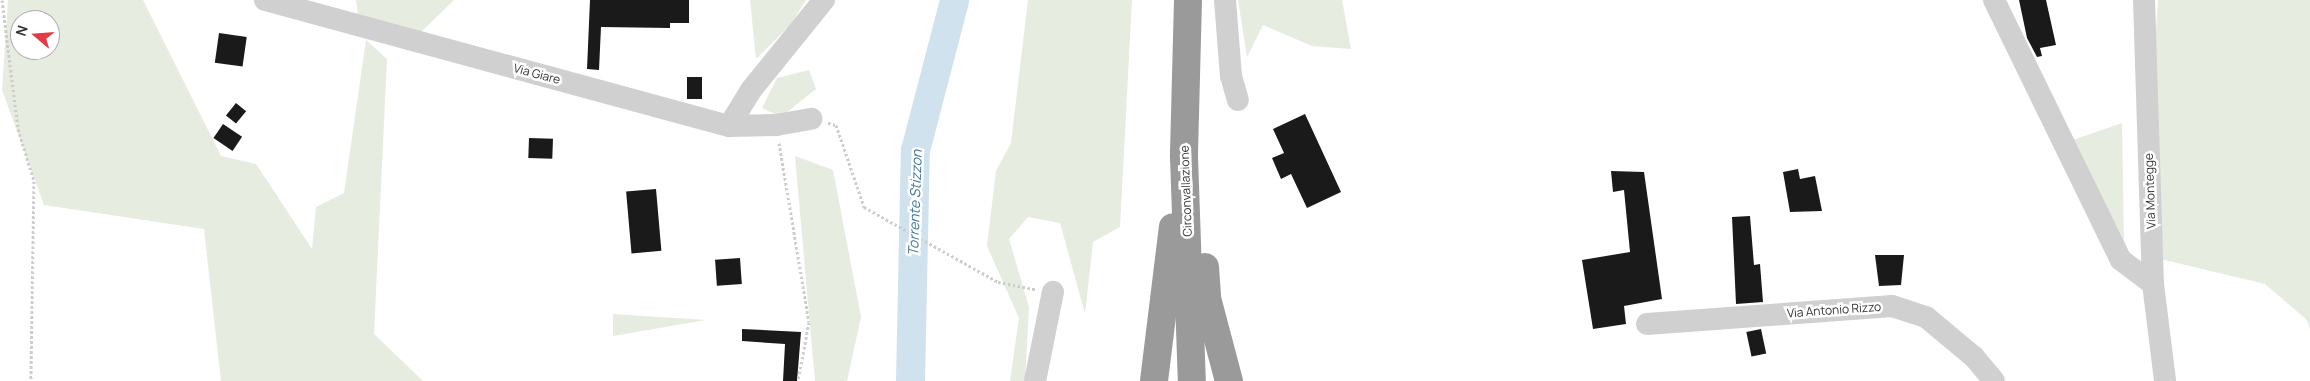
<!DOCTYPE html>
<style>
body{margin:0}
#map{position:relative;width:2310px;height:381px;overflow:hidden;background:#fff;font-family:Manrope,sans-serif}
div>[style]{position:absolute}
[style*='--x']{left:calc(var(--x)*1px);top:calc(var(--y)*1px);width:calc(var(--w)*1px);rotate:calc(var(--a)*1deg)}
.green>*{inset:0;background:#e6ecdf}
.river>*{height:29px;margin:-14.5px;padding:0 14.5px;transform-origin:14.5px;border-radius:14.5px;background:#cfe2ee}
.building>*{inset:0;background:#1a1a1a;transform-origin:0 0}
.path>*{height:3px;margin-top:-1.5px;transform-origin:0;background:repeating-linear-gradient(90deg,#cdcdcd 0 2.5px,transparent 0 5px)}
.minor>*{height:22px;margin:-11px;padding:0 11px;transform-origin:11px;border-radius:11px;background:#d0d0d0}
.highway>*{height:28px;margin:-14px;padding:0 14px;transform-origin:14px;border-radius:14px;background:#9a9a9a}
span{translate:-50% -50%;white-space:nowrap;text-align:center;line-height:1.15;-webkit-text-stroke:5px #fff;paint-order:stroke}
.street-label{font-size:12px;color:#333}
.water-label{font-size:14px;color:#3f7597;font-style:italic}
.north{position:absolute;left:10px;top:10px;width:50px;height:50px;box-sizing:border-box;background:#fff;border:1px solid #adadad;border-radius:50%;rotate:288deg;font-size:14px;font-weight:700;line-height:20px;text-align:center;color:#333}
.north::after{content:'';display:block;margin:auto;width:18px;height:22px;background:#e63946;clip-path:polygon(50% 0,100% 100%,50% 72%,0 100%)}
</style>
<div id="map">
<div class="green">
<div style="clip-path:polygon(evenodd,8px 0,143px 0,221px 156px,256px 164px,312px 249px,316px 207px,344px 193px,366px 40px,387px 59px,374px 334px,423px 381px,221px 381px,204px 229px,44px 205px,2px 90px,8px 0,20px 20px,50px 20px,50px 50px,20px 50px,20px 20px)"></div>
<div style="clip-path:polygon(356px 0,454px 0,419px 34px,358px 16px)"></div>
<div style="clip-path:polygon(750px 0,806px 0,791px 24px,756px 59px)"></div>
<div style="clip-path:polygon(1028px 0,1132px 0,1120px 227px,1093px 242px,1085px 314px,1060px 223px,1028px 217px,1009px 239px,1029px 307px,1025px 381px,1010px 381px,1019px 318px,987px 246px,996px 171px,1011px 143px)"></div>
<div style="clip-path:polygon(1238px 0,1342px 0,1351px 49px,1312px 46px,1263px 25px,1247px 57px)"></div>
<div style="clip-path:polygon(2158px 0,2310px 0,2310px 329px,2307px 320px,2265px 284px,2152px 257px,2148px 142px)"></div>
<div style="clip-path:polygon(809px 70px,816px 89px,781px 117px,762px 108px,777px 78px)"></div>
<div style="clip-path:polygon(2122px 123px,2124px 247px,2073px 140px)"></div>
<div style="clip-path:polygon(795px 156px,833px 170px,861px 317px,847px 381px,815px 381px)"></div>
<div style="clip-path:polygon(613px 314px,706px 320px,613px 336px)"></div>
</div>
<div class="river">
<div style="--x:910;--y:381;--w:231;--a:-88.8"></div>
<div style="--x:915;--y:150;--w:155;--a:-75.4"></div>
</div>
<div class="building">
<div style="clip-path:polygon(590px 0,689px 0,689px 23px,670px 23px,670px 28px,601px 27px,599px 70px,587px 69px)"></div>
<div style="clip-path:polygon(2019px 0,2046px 0,2056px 45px,2040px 48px,2042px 56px,2037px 57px,2027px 38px)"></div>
<div style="left:219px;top:33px;width:28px;height:30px;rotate:8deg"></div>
<div style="left:687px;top:77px;width:15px;height:22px"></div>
<div style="left:236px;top:103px;width:13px;height:16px;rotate:39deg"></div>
<div style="clip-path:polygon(1305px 114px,1341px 192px,1307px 208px,1291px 174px,1281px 179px,1272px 158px,1284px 153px,1273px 129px)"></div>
<div style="left:223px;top:124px;width:23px;height:17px;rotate:34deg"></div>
<div style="left:529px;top:138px;width:24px;height:20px;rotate:2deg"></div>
<div style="clip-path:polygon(1798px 169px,1800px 179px,1815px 176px,1822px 211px,1790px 212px,1783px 172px)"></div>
<div style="clip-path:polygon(1611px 171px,1644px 172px,1662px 299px,1624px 306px,1626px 324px,1593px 329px,1582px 260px,1630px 252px,1624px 190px,1613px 192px)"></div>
<div style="left:656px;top:189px;width:62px;height:30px;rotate:85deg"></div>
<div style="clip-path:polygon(1750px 216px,1754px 265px,1760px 264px,1763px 302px,1736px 304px,1732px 217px)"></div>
<div style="clip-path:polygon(1875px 255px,1904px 255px,1901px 285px,1879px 286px)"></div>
<div style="left:740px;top:258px;width:26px;height:25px;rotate:86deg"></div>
<div style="clip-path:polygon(742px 329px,801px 332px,797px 381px,783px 381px,785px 344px,742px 341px)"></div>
<div style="left:1761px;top:329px;width:25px;height:15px;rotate:78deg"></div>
</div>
<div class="path">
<div style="--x:2;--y:0;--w:130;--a:82.9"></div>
<div style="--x:18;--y:129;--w:54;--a:72.9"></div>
<div style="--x:34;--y:181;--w:200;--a:90.9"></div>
<div style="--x:828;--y:123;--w:8;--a:14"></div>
<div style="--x:836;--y:125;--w:87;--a:71.1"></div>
<div style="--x:864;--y:207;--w:154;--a:29.2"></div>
<div style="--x:998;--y:282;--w:38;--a:11"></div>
<div style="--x:779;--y:143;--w:181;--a:80.5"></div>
<div style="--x:809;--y:322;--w:60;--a:100.6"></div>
</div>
<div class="minor">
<div style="--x:265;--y:0;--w:481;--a:15.2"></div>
<div style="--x:729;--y:126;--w:47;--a:-1.2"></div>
<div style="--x:776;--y:125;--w:36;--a:-10"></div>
<div style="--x:1225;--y:0;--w:76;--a:85.5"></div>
<div style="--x:1231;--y:76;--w:25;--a:74"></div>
<div style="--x:1994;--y:0;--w:289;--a:64"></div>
<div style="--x:2121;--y:260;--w:40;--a:37"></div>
<div style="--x:2144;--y:0;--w:284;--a:88.2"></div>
<div style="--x:2153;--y:284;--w:98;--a:82.9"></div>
<div style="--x:729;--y:126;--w:42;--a:-58.6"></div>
<div style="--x:751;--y:90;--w:116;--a:-51"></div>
<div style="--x:1647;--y:324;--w:246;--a:-4.2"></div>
<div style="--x:1892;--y:306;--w:36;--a:18"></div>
<div style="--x:1926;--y:317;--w:62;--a:39.8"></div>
<div style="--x:1974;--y:357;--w:31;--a:50"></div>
<div style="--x:1035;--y:381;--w:91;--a:-78.6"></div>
</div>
<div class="highway">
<div style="--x:1188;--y:0;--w:157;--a:91.5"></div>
<div style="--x:1184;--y:157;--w:224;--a:88"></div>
<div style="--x:1205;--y:267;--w:31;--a:86"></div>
<div style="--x:1207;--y:298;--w:86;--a:75.2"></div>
<div style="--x:1154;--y:381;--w:155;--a:-83"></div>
</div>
<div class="street-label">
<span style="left:537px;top:74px;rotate:15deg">Via Giare</span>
<span style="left:1186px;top:191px;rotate:-92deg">Circonvallazione</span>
<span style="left:2150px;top:191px;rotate:-92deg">Via Montegge</span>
<span style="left:1834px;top:310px;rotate:-4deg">Via Antonio Rizzo</span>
</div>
<div class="water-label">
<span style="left:915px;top:203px;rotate:-88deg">Torrente Stizzon</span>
</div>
<div class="north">N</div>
</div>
